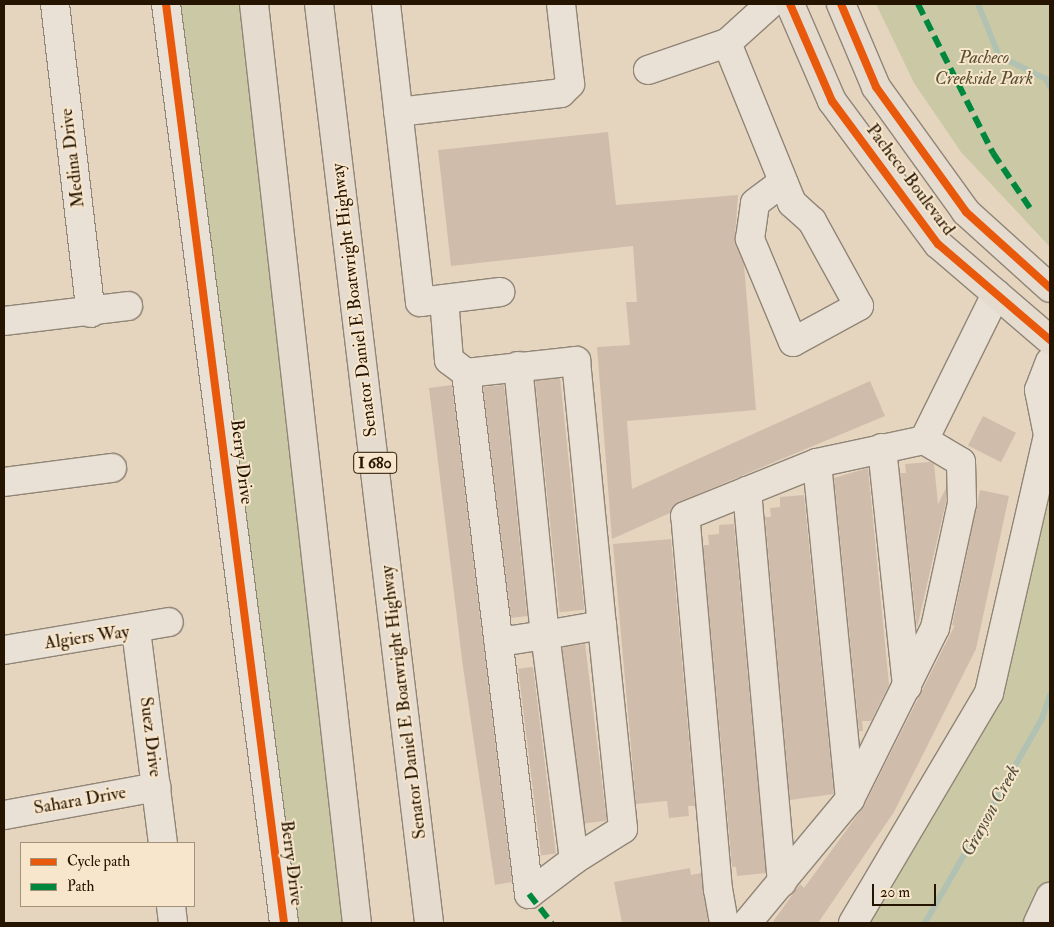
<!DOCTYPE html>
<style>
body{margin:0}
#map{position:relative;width:1054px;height:927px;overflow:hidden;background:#e5d5bf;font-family:"IM FELL Double Pica",serif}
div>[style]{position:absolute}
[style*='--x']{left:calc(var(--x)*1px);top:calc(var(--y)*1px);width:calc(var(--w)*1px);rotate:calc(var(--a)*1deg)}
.green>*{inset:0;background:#cbc9a5}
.stream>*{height:6px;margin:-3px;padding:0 3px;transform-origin:3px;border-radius:3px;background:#b2c2b2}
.building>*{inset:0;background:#d0bcab;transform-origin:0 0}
.roads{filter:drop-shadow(1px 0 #908576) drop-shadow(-1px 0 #908576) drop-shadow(0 1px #908576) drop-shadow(0 -1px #908576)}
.minor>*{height:28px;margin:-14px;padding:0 14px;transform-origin:14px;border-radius:14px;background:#e9e1d6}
.major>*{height:28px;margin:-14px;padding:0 14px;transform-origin:14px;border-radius:14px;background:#e5dccf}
.highway>*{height:28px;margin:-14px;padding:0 14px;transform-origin:14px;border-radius:14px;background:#e5dccf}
.quiet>*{height:6px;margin-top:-3px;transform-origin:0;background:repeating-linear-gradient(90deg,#00873e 0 12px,transparent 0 18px)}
.cycleway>*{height:8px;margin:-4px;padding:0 4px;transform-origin:4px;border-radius:4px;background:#e8590c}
span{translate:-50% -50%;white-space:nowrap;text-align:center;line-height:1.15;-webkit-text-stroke:4px #f8e6cc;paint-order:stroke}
.shield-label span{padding:1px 4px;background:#f8e6cc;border:1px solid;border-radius:4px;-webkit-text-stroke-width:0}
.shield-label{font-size:16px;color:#241400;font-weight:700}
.park-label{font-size:18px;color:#575032;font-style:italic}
.street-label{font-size:18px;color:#241400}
.water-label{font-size:19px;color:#4e4e3c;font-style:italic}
.frame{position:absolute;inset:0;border:5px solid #241400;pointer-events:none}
.legend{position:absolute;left:20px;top:842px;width:175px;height:65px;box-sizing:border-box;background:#f8e6cc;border:1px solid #a3927a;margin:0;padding:6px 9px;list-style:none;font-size:15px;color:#241400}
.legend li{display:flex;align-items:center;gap:10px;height:25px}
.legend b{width:25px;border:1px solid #a3927a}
.scale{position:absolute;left:872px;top:884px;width:64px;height:22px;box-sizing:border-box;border:2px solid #241400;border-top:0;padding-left:6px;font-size:15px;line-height:18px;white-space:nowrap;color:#241400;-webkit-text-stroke:4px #f8e6cc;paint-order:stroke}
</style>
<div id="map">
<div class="green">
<div style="clip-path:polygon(166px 4px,254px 4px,357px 923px,284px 923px)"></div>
<div style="clip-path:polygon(876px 4px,1050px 4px,1050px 247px,961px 152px,914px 83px)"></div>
<div style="clip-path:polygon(1050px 362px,1050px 897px,1038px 923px,853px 923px,989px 693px)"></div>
</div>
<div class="stream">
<div style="--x:978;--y:4;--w:56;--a:68"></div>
<div style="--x:999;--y:56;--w:52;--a:26.1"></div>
<div style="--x:1046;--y:79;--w:9;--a:63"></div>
<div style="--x:925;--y:923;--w:235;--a:-60.2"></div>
<div style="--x:1042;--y:719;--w:25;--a:-72"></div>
</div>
<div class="building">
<div style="clip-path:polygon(608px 132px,616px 205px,738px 195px,735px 237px,744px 265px,756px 410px,627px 421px,632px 489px,870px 381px,885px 416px,679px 502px,670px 513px,612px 539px,597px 347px,630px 345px,626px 302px,637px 302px,633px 246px,451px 266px,438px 150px)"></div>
<div style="left:560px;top:378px;width:233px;height:25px;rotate:84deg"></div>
<div style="clip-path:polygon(452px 385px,512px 882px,495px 885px,463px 667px,429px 388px)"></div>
<div style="clip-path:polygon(504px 385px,527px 616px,511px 618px,483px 387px)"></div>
<div style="left:983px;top:416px;width:37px;height:33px;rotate:27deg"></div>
<div style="clip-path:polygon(930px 462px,934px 464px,938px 504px,946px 488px,946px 502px,917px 628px,900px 473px,906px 473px,905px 464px)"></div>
<div style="clip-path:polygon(868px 468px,889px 685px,871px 721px,862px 721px,863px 731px,859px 731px,834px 478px)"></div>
<div style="clip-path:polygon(980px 490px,1009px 496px,976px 649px,894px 812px,818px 923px,772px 923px,800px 884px,804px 888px,864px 806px,955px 625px,952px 626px)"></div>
<div style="clip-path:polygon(804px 495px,834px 794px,790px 800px,765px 517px,771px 517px,770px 508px,780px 507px,780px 497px)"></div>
<div style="clip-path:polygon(734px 524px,766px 873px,737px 876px,736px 867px,732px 867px,703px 545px,709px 545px,708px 535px,719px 534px,719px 525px)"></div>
<div style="clip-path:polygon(671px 539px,695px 806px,688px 806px,689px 816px,669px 818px,667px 801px,636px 804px,613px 544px)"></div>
<div style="left:585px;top:644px;width:178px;height:23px;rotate:83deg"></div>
<div style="left:533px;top:667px;width:188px;height:15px;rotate:83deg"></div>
<div style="clip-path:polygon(690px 868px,691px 875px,701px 873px,708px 923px,622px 923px,614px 882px)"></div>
</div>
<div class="roads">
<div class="minor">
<div style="--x:55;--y:4;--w:311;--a:83.4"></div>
<div style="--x:166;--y:4;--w:927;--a:82.68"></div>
<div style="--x:386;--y:4;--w:300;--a:83.5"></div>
<div style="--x:420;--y:302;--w:81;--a:-7.1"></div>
<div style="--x:727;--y:43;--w:173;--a:67.9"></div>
<div style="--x:792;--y:203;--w:27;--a:42"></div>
<div style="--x:812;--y:221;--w:97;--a:61.1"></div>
<div style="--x:859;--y:306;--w:75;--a:151.4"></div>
<div style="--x:793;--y:342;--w:112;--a:-112.7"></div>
<div style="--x:750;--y:239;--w:36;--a:-82"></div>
<div style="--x:755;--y:203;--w:35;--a:-37"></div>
<div style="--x:648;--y:70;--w:83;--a:-18.9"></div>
<div style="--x:727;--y:43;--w:58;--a:-42.2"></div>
<div style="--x:398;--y:112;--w:164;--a:-6.6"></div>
<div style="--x:561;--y:93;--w:13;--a:-45"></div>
<div style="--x:570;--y:84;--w:81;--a:-96.4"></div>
<div style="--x:444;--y:299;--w:61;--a:85.3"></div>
<div style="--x:449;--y:360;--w:21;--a:37"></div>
<div style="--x:466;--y:373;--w:525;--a:83.11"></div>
<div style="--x:529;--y:894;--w:56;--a:-37.1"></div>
<div style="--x:574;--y:860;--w:227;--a:-97.3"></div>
<div style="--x:545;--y:635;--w:47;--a:171.3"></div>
<div style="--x:4;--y:321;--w:125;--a:-6.9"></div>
<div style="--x:518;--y:366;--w:270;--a:84.3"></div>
<div style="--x:545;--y:635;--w:58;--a:-10"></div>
<div style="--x:602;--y:625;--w:205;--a:84.1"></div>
<div style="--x:623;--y:829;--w:58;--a:147.7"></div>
<div style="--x:466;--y:373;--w:111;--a:-6.2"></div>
<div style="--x:576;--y:361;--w:265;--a:84.4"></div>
<div style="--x:882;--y:448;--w:240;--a:84"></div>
<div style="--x:817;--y:463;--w:338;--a:84.4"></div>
<div style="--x:4;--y:482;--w:109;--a:-7.4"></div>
<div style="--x:747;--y:491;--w:393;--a:84.9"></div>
<div style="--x:136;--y:630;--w:215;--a:82.8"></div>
<div style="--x:4;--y:650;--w:167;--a:-9.6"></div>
<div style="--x:4;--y:815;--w:155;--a:-10.4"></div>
<div style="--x:171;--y:906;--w:17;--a:83"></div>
<div style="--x:724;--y:923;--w:34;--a:-100"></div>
<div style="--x:718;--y:890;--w:375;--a:-95"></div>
<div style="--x:685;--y:516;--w:142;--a:-21.9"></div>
<div style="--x:817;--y:463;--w:109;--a:-12.1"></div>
<div style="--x:924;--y:440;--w:163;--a:-63.7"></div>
<div style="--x:747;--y:923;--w:161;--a:-50.3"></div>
<div style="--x:850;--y:799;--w:191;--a:-63.6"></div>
<div style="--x:935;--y:628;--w:128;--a:-77.8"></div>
<div style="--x:962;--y:503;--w:41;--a:-91.4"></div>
<div style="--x:961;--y:462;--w:43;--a:-149.3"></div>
<div style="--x:853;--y:923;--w:267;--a:-59.4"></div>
<div style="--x:989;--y:693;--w:265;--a:-77.1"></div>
<div style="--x:1048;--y:435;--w:46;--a:-101.3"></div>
<div style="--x:1039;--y:390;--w:30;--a:-69"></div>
<div style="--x:1038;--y:923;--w:29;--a:-65"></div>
</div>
<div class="major">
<div style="--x:790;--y:4;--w:106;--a:66.6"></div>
<div style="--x:832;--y:101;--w:178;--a:53.5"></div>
<div style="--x:938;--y:244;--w:148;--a:40.6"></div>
<div style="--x:841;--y:4;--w:90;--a:67.1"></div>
<div style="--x:876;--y:87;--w:154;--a:54.2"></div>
<div style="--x:966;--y:212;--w:113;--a:42.1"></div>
</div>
<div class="highway">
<div style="--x:254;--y:4;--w:925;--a:83.61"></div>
<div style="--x:319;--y:4;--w:926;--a:83.17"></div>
</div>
</div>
<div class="quiet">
<div style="--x:918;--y:4;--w:167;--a:63.3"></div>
<div style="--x:993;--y:153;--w:70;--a:56.1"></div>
<div style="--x:529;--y:894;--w:37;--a:52"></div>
</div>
<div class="cycleway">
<div style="--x:166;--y:4;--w:927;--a:82.68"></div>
<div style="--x:790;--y:4;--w:106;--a:66.6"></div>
<div style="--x:832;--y:101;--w:178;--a:53.5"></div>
<div style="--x:938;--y:244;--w:148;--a:40.6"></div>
<div style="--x:841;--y:4;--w:90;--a:67.1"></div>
<div style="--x:876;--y:87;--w:154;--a:54.2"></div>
<div style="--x:966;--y:212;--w:113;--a:42.1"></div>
</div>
<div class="shield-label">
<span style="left:375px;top:463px">I 680</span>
</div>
<div class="park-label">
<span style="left:984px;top:69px">Pacheco<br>Creekside Park</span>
</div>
<div class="street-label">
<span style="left:73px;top:158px;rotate:-97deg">Medina Drive</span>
<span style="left:910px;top:180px;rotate:53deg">Pacheco Boulevard</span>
<span style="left:355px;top:300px;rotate:-97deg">Senator Daniel E Boatwright Highway</span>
<span style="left:241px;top:462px;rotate:83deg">Berry Drive</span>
<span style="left:87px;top:638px;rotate:-8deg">Algiers Way</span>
<span style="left:404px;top:702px;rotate:-97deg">Senator Daniel E Boatwright Highway</span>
<span style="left:150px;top:737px;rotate:83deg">Suez Drive</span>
<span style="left:80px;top:801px;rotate:-10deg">Sahara Drive</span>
<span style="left:291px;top:863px;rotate:83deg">Berry Drive</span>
</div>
<div class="water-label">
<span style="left:991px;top:811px;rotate:-61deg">Grayson Creek</span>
</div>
<div class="frame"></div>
<ul class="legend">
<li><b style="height:6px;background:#e8590c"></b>Cycle path</li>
<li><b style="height:6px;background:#00873e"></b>Path</li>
</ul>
<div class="scale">20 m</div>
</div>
